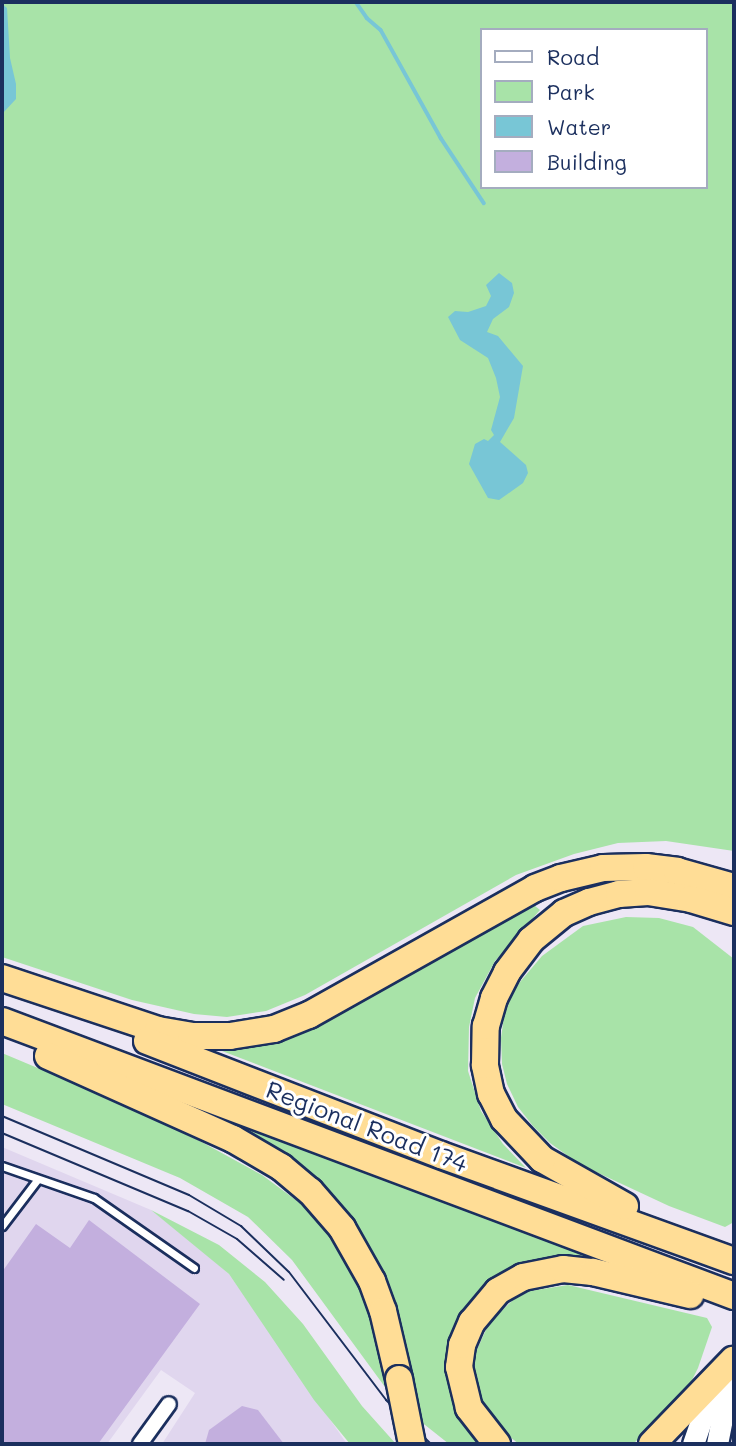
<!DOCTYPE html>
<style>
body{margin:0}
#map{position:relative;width:736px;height:1446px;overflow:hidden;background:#ede7f5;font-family:Mali,sans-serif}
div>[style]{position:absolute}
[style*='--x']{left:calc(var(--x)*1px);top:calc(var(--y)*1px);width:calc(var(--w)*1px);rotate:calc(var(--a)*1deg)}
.built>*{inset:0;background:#e0d6ee}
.green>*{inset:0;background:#a8e3a8}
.water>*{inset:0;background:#78c6d6}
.stream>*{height:3.5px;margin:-1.75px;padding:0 1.75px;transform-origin:1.75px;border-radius:1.75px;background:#78c6d6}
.building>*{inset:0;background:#c3afde}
.roads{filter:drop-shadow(2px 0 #1b2f5e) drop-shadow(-2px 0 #1b2f5e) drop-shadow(0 2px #1b2f5e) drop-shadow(0 -2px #1b2f5e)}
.lane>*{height:7px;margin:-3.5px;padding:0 3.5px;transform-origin:3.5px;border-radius:3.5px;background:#fff}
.street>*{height:14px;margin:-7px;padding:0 7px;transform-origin:7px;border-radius:7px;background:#fff}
.secondary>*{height:21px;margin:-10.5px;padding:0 10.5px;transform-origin:10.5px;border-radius:10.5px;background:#fff}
.highway>*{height:26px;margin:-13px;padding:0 13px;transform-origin:13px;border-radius:13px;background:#ffdd96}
.tram>*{height:2px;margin:-1px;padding:0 1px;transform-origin:1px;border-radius:1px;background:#1b2f5e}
.bridges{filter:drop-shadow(2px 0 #1b2f5e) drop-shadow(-2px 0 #1b2f5e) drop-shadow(0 2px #1b2f5e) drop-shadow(0 -2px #1b2f5e)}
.highway-bridge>*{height:26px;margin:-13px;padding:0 13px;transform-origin:13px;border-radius:13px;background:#ffdd96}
span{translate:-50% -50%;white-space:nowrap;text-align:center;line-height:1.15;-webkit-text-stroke:6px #fff;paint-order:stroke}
.street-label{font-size:24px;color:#1b2f5e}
.frame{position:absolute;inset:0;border:4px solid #1b2f5e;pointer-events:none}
.legend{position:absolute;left:480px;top:28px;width:228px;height:161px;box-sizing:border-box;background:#fff;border:2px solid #a4acbf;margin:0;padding:9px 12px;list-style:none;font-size:21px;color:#1b2f5e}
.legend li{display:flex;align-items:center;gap:14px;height:35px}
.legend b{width:35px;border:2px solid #a4acbf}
</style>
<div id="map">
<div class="built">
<div style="clip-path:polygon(2px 1147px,151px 1210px,190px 1240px,229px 1274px,347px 1444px,162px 1444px,195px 1393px,161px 1370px,107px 1444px,2px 1444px)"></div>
</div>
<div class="green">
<div style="clip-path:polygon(evenodd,2px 2px,734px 2px,734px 851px,666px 841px,618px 843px,574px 854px,516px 875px,305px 995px,266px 1011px,227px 1017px,194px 1014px,132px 1000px,2px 957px,2px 2px,482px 30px,706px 30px,706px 187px,482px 187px,482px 30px)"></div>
<div style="clip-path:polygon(529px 901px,540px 910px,495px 961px,475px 998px,469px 1027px,468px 1071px,481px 1111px,503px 1144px,526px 1168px,209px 1046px)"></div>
<div style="clip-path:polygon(626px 917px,659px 918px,693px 927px,734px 959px,734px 1222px,725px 1227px,669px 1206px,579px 1164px,550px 1143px,533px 1126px,518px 1107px,507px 1084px,502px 1064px,501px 1038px,504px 1016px,514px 989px,542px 956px,583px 926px)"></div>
<div style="clip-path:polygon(2px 1053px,102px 1095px,198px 1140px,262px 1175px,304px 1206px,341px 1245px,370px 1304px,382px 1351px,385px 1387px,292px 1260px,248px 1217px,180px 1178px,2px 1104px)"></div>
<div style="clip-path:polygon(187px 1104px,594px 1257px,592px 1266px,519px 1270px,450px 1381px,459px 1414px,478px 1444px,449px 1444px,415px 1417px,357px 1237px)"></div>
<div style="clip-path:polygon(151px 1210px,219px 1245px,265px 1282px,303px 1324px,362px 1406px,396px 1444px,350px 1444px,314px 1400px,229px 1274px)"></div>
<div style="clip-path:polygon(568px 1285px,707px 1318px,712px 1327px,698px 1368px,684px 1396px,633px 1444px,519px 1444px,501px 1430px,481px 1405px,474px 1372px,475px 1354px,489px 1323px,514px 1299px,530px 1291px)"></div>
</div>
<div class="water">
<div style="clip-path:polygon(2px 4px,7px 8px,10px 58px,16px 84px,16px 99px,2px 114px)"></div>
<div style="clip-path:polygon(499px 273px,512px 283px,514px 293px,509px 307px,493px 319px,487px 332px,498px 336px,523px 366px,514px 418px,500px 442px,526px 465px,528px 473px,523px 483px,499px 500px,488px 498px,469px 464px,475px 444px,484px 439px,488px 441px,494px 435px,491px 430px,500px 397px,496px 378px,488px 358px,460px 340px,448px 317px,455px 311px,468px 312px,486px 306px,491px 296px,486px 285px)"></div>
</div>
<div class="stream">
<div style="--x:356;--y:2;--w:19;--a:55"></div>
<div style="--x:367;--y:18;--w:18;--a:41"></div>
<div style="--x:381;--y:30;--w:124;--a:60.9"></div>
<div style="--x:441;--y:138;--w:78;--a:56.5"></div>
</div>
<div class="building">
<div style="clip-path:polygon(89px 1220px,200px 1304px,98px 1444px,2px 1444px,2px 1272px,36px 1224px,70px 1248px)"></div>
<div style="clip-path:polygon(242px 1406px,258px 1410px,284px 1444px,205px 1444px,209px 1430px)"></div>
</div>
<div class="roads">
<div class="lane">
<div style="--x:2;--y:1166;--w:97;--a:19.2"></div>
<div style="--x:94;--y:1198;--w:122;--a:35"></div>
<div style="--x:2;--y:1226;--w:58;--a:-52.7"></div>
</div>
<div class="street">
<div style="--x:140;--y:1444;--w:49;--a:-54.1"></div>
</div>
<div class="secondary">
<div style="--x:693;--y:1444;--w:31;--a:-71"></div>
<div style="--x:703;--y:1415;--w:42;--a:-61.6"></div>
<div style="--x:717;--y:1444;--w:67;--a:-78.9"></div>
</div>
<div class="highway">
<div style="--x:2;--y:978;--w:164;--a:18.4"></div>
<div style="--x:158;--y:1030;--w:34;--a:10"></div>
<div style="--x:191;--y:1036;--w:39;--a:0"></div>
<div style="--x:230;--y:1036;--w:45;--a:-9"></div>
<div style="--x:274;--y:1029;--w:38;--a:-22"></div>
<div style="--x:309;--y:1015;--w:259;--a:-29.3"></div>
<div style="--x:535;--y:888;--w:28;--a:-21"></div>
<div style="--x:561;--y:878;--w:43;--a:-13.4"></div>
<div style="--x:603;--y:868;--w:43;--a:-1.3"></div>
<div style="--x:646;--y:867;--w:31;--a:7"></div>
<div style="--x:677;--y:871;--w:59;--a:15.7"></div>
<div style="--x:2;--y:1021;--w:782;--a:20.59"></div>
<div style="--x:147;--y:1041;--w:315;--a:21.2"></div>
<div style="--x:441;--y:1155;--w:312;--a:19.9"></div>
<div style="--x:48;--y:1056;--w:203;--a:24.2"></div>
<div style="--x:233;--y:1139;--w:56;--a:30.3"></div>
<div style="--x:281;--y:1167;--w:38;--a:40"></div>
<div style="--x:310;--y:1191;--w:49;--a:49.1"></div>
<div style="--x:342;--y:1228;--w:61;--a:60.5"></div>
<div style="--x:372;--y:1281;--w:32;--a:70"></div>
<div style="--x:383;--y:1311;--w:70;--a:76.8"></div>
<div style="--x:625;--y:1206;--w:95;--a:-150.5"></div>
<div style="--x:542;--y:1159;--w:55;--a:-133.5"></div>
<div style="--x:504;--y:1119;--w:28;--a:-117"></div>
<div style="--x:491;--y:1094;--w:30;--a:-102"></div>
<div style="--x:485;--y:1065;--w:39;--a:-89"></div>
<div style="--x:486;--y:1026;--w:29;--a:-74"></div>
<div style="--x:494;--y:998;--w:29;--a:-63"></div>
<div style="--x:507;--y:972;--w:40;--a:-53"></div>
<div style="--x:531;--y:940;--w:43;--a:-39.3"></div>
<div style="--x:564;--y:913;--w:27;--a:-24"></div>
<div style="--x:589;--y:902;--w:31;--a:-15"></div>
<div style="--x:619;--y:894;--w:29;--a:-4"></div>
<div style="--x:648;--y:892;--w:44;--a:9.2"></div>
<div style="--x:691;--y:899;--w:45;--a:16.8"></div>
<div style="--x:497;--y:1444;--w:46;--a:-127.9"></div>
<div style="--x:469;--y:1408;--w:42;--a:-103.7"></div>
<div style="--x:459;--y:1367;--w:22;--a:-82"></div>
<div style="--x:462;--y:1345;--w:25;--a:-67"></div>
<div style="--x:472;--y:1322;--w:40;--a:-50"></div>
<div style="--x:498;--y:1291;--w:29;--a:-29"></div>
<div style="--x:523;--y:1277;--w:41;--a:-11.3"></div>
<div style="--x:563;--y:1269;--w:30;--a:6"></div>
<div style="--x:593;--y:1272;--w:100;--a:13.3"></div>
<div style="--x:652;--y:1444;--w:117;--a:-46"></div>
</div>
</div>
<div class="tram">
<div style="--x:2;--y:1116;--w:203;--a:22.9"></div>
<div style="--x:189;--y:1195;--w:61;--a:30.8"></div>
<div style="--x:241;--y:1226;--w:66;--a:43.8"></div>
<div style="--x:289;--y:1272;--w:161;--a:52.8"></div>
<div style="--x:386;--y:1400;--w:63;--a:44.4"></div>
<div style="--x:2;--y:1133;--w:202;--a:22.8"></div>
<div style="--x:188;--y:1211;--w:56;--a:29.7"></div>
<div style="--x:237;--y:1239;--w:62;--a:41.1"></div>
</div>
<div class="bridges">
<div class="highway-bridge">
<div style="--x:399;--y:1379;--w:66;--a:78.7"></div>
</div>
</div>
<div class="street-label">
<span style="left:367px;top:1126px;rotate:21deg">Regional Road 174</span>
</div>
<div class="frame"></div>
<ul class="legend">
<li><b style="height:9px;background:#fff"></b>Road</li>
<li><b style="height:19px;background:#a8e3a8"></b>Park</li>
<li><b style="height:19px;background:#78c6d6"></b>Water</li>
<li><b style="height:19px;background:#c3afde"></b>Building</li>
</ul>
</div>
